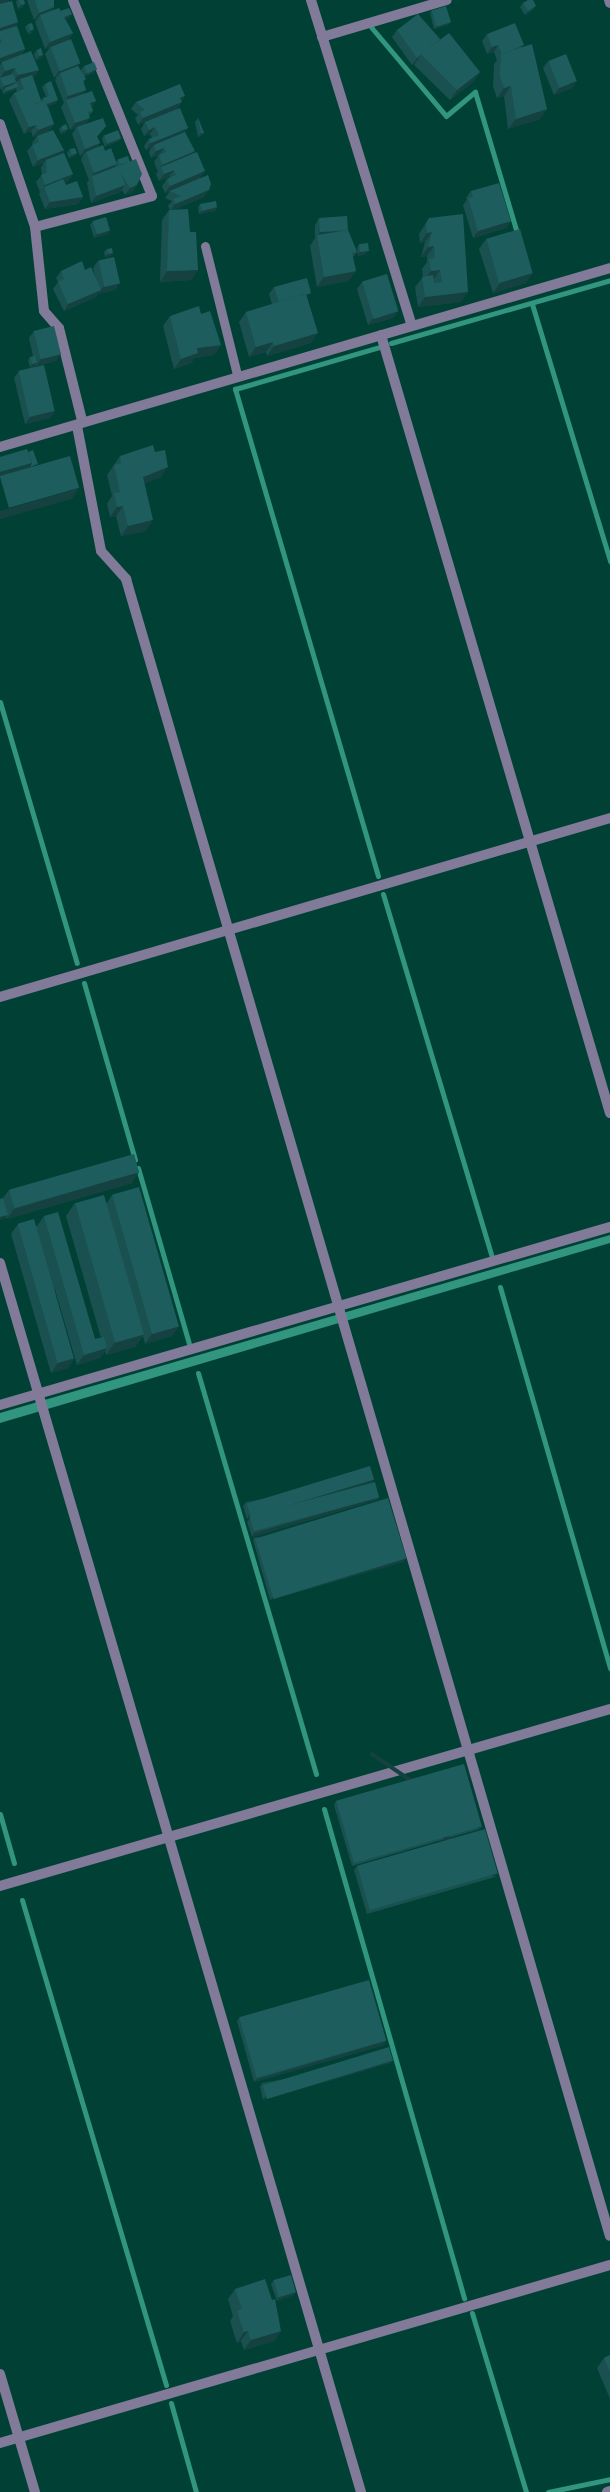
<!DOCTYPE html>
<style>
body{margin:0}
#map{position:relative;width:610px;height:2492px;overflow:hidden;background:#014135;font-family:"Alegreya Sans",sans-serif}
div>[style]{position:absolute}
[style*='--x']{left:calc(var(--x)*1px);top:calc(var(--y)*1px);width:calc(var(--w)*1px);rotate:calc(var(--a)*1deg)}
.water>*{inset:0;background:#31957f}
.stream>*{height:5px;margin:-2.5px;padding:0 2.5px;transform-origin:2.5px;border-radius:2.5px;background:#31957f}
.service>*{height:9px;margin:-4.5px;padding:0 4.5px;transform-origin:4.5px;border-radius:4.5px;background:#817a99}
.minor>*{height:10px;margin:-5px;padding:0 5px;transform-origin:5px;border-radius:5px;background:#817a99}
.tertiary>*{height:10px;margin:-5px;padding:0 5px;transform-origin:5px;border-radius:5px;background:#817a99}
.wall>*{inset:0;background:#1a5050}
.shaded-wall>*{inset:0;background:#154141;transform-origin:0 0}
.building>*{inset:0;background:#1e5d5d;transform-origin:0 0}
span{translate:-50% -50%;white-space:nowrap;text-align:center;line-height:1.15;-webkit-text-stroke:4.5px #02241d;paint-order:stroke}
</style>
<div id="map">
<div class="water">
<div style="clip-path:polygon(610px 1235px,610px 1243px,0 1423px,0 1413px)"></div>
</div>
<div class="stream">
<div style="--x:371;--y:27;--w:116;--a:49.9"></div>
<div style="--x:446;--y:116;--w:38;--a:-40"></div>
<div style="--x:475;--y:92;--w:150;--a:73.4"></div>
<div style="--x:532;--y:304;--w:269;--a:73.1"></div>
<div style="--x:391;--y:343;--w:228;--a:-16"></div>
<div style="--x:0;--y:702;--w:272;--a:73.6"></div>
<div style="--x:378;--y:876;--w:508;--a:-106.36"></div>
<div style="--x:235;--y:389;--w:151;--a:-16.2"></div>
<div style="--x:383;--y:894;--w:377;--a:73.3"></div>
<div style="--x:84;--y:983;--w:184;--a:73.9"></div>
<div style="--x:138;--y:1168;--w:182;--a:73.8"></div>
<div style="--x:500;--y:1287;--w:397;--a:73.9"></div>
<div style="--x:198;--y:1373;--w:418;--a:73.6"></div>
<div style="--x:324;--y:1809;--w:509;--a:74.02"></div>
<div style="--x:0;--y:1814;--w:51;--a:74.1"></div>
<div style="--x:22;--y:1900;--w:506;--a:73.46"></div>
<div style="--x:472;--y:2313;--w:187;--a:73.2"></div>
<div style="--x:171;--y:2403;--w:92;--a:74.3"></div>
<div style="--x:548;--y:2492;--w:63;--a:-11.8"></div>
</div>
<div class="service">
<div style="--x:205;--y:246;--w:132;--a:76"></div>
</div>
<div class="minor">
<div style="--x:311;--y:0;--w:341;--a:72.8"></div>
<div style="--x:609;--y:0;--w:3;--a:72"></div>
<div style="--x:322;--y:37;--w:130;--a:-16.5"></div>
<div style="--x:0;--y:124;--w:109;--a:71.2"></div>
<div style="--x:35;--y:227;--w:84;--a:83.9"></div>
<div style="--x:44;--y:311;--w:23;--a:49"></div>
<div style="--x:59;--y:328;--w:95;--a:76"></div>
<div style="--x:35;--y:227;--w:121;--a:-14.8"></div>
<div style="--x:152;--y:196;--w:211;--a:-112"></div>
<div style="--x:381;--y:335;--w:811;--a:73.6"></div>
<div style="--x:77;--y:426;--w:127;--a:79.1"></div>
<div style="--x:101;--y:551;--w:38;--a:48"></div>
<div style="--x:126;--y:579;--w:1726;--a:73.72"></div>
<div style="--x:0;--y:447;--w:636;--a:-16.35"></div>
<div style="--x:0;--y:997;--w:636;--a:-16.35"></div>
<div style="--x:0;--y:1263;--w:1281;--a:73.63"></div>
<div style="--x:0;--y:1405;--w:635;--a:-16.27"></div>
<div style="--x:0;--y:2374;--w:123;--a:73.5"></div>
<div style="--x:0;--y:2443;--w:635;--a:-16.27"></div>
<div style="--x:607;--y:2492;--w:3;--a:-18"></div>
</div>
<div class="tertiary">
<div style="--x:0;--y:1886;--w:635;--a:-16.18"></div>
</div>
<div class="wall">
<div style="clip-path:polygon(0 0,9px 0,8px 2px,18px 22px,16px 26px,25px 49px,21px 55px,39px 70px,34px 77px,33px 77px,41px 100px,43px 98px,46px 97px,42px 87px,45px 84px,56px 103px,48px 106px,54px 124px,49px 131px,33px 137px,31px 131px,24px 134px,9px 100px,14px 93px,17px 92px,16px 89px,15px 90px,4px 94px,2px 91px,4px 89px,1px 90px,0 87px,0 65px,2px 62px,0 63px)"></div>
<div style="clip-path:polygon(17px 0,24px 0,23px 7px,18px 9px,16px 2px)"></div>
<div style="clip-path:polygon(27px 0,54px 0,54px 7px,52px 11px,60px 11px,72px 14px,69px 18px,65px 19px,73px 33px,68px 40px,45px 49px,35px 22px,38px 18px,34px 20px)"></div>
<div style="clip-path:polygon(523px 3px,534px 9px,525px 15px,520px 7px)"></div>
<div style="clip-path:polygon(432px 10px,448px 25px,434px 29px,430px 13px)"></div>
<div style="clip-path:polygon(28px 24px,32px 33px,28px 34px,25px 27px)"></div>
<div style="clip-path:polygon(397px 30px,440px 39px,480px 72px,473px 82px,450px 100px,414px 65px,416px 62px,412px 65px,392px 37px)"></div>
<div style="clip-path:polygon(487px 34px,522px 47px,547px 109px,540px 119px,508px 129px,504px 96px,497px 98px,493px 86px,494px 64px,497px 60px,494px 52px,487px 54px,482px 41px)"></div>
<div style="clip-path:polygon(50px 47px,80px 63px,78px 66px,82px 73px,81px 70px,84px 66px,94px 73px,85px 76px,84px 83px,86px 90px,83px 94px,96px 101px,92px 107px,93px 111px,89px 116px,85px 124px,106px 126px,97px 137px,100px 143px,97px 148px,105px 151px,116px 162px,118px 160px,133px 192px,125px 195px,122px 190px,120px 192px,91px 203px,87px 183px,89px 180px,81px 159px,84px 154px,80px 156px,72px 134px,76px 128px,70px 130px,61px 107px,64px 103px,55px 80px,57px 76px,54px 78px,45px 54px)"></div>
<div style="clip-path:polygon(37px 50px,43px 55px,41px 58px,36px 60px,34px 54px)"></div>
<div style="clip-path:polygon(548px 61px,572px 88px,554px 95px,543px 68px)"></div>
<div style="clip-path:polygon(182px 101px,177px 109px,188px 128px,185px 132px,194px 153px,200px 178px,204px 197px,173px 210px,190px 232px,198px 270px,191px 280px,160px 282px,162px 220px,169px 210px,170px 210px,168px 206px,172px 201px,165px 198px,170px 191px,165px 193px,162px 186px,167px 179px,170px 178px,169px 177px,159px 181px,156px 174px,158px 172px,154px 162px,159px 155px,151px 158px,149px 152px,151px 148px,146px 150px,144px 146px,149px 139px,152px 138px,150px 134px,144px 136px,141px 129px,145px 122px,138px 125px,135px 118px,138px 115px,131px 109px,136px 102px)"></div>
<div style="clip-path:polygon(198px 118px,204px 133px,201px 136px,198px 137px,195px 122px)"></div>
<div style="clip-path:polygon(62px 126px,68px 129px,66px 132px,61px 134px,59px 129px)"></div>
<div style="clip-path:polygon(104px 135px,119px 141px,105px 147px,102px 139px)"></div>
<div style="clip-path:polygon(37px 136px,64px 150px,62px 154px,73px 174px,68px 181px,65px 182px,66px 185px,83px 197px,78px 204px,45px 209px,39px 194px,41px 191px,40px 192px,36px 182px,42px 175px,41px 167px,44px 163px,33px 167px,27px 151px,33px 144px,32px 143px)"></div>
<div style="clip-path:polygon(70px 149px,77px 153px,75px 156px,69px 158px,67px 153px)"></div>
<div style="clip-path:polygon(471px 191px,511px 221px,506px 228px,473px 238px,463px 205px,467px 200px,466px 198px)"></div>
<div style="clip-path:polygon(200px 204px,217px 207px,215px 211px,199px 214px,198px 208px)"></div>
<div style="clip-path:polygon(319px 218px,348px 230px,357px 252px,353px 257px,356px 271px,348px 281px,317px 287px,310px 246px,315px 238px,315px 225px)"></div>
<div style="clip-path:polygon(429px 218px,461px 302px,418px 307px,415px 287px,423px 277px,422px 269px,427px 262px,427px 256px,421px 257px,425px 242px,420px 243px,419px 234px)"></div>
<div style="clip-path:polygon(93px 221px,108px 234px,94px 238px,90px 225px)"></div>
<div style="clip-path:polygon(486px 239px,526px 283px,493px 293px,479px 249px)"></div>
<div style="clip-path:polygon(359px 245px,366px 254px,358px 256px,357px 248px)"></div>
<div style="clip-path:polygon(107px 249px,113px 253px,111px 256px,105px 257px,104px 252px)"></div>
<div style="clip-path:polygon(98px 261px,120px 283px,115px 290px,98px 294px,96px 297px,64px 311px,53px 289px,58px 282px,56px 278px,61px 271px,85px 270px,95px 276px,93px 268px)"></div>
<div style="clip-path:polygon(362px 282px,398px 311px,393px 318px,368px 325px,357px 289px)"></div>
<div style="clip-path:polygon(274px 287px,307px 299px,311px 343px,267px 356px,266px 352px,249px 357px,239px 322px,246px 312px,272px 304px,269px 294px)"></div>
<div style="clip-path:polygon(201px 314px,221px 345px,214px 355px,195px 358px,191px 363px,174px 369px,163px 326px,170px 316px)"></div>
<div style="clip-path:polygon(34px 331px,56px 361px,36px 366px,36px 365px,34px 367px,30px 368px,28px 360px,30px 357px,33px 356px,29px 338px)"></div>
<div style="clip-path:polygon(19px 371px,55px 411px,50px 418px,25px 424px,14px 378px)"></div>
<div style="clip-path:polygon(120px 456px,161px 477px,145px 483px,146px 531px,121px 536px,116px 516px,110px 517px,107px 504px,112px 496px,107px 475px)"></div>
<div style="clip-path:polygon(132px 1183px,7px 1219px,6px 1217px,6px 1218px,3px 1198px,9px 1190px)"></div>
<div style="clip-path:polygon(112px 1195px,179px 1326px,172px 1336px,145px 1344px,143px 1336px,135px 1347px,106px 1355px,105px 1351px,100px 1358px,77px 1365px,54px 1286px,68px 1368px,51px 1373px,11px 1234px,18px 1224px,37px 1226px,44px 1216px,95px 1339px,101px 1338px,66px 1216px,75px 1203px,107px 1203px)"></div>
<div style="clip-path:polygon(374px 1479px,372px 1482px,247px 1519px,243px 1506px,246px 1502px)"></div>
<div style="clip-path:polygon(379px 1497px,377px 1500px,252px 1537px,247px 1522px,250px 1518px)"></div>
<div style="clip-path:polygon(255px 1537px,406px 1558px,403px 1562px,270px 1600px,253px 1540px)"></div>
<div style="clip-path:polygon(336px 1801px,482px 1826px,480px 1829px,352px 1866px,334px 1805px)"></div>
<div style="clip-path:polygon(357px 1866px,498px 1873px,495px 1877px,367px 1914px,354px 1870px)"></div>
<div style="clip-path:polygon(239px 2018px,386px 2041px,384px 2045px,254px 2082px,237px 2021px)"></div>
<div style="clip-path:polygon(393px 2060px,390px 2063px,263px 2100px,260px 2087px,262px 2083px)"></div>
<div style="clip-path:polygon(274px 2280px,294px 2295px,277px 2301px,271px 2284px)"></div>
<div style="clip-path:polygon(235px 2289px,281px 2331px,274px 2341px,244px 2350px,241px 2341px,237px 2343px,230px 2321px,233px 2316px,228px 2299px)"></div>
<div style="clip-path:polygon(610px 2355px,610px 2399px,597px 2368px,604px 2358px)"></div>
</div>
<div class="shaded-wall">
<div style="clip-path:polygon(0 0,9px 0,8px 2px,0 5px)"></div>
<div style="clip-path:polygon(25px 4px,23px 7px,18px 9px,21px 5px)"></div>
<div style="clip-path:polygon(536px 6px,534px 9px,525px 15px,528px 11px)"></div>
<div style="clip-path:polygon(54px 7px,49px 14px,40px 15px,38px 18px,34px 20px,39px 13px)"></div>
<div style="clip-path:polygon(72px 14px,69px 18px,60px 21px,62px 18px)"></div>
<div style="clip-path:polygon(18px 22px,14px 29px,0 33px,0 28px)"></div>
<div style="clip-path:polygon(451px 22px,448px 25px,434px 29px,437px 26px)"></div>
<div style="clip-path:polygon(34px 29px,32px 33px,28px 34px,30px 31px)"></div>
<div style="clip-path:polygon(73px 33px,68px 40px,45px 49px,50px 42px)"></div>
<div style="clip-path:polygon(498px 45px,494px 52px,487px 54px,492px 47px)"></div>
<div style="clip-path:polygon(25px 49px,20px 56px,0 63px,0 58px)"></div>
<div style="clip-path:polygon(43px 55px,41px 58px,36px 60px,39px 56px)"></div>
<div style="clip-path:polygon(421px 55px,416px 62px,412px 65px,417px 58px)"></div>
<div style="clip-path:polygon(80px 63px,75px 70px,60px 73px,57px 76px,54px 78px,59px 71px)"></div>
<div style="clip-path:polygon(15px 68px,11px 75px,0 78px,5px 71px)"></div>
<div style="clip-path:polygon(97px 69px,94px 73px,84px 77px,86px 73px)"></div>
<div style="clip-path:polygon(39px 70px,34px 77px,21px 80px,20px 79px,19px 81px,13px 82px,18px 75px)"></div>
<div style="clip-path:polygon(480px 72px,473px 82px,450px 100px,457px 90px)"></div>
<div style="clip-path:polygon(577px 81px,572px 88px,554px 95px,559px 88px)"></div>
<div style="clip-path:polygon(16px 82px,13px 85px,5px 88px,1px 90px,4px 86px)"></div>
<div style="clip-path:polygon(511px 86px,504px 96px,497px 98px,504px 88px)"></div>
<div style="clip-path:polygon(18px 87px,15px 90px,4px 94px,6px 91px)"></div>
<div style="clip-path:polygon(86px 90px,81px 97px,66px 100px,64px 103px,68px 96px)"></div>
<div style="clip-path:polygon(185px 96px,177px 109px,138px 125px,143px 118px)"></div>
<div style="clip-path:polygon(58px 100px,56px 103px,43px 108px,46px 104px)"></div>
<div style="clip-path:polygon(96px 101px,91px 108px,90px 103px)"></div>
<div style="clip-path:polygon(547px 109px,540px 119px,508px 129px,516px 119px)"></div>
<div style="clip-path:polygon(90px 118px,85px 125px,70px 130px,75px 123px)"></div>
<div style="clip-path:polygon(54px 124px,49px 131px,33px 137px,38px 130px)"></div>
<div style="clip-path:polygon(36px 125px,31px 131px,24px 134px,29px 127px)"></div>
<div style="clip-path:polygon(155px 127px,150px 134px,144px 136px,149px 130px)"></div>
<div style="clip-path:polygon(188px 128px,183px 135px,154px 145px,151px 148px,146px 150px,151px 143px)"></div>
<div style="clip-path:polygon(68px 129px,66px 132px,61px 134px,63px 131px)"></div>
<div style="clip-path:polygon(201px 133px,204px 133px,201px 136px,198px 137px)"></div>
<div style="clip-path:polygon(121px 138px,119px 141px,105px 147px,107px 143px)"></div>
<div style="clip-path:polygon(100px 143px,95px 150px,86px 152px,84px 154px,80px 156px,85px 149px)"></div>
<div style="clip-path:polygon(164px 148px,159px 155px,151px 158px,156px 151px)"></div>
<div style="clip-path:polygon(64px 150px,60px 157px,46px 160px,44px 163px,33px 167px,38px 160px)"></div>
<div style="clip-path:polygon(195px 151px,190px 158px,161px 167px,158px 172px,162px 165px)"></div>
<div style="clip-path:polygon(77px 153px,75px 156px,69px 158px,72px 155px)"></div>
<div style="clip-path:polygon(117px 164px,112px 171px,92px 176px,94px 173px)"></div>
<div style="clip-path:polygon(174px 170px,169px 177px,159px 181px,164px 174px)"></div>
<div style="clip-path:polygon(205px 171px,200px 178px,165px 193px,170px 186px)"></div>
<div style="clip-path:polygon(73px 174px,68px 181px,45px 190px,44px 187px,40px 192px,45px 185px)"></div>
<div style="clip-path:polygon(125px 185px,120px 192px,91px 203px,96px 196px)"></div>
<div style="clip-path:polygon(137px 185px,133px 192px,125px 195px,130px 188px)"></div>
<div style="clip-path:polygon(209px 190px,204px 197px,170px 211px,175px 204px)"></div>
<div style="clip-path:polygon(83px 197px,78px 204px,45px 209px,50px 202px)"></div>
<div style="clip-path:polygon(217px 207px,215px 211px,199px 214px,202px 211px)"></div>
<div style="clip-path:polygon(511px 221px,506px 228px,473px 238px,478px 231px)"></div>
<div style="clip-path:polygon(110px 230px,108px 234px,94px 238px,96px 234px)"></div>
<div style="clip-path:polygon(348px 231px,317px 237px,320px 232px)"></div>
<div style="clip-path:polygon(432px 232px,425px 242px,420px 243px,427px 233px)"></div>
<div style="clip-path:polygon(434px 246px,427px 256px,421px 257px,428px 247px)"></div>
<div style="clip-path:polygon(369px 251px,366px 254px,358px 256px,360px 252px)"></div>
<div style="clip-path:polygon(113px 253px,111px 256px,105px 257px,108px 254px)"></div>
<div style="clip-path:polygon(198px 270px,191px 280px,160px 282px,167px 271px)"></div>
<div style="clip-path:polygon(440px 270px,433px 280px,423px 281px,431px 271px)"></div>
<div style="clip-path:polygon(356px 271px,348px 281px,317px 287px,324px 277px)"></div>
<div style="clip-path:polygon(533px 273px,526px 283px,493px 293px,500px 283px)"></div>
<div style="clip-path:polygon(120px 283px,115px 290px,98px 294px,103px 287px)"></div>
<div style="clip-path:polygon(101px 290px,96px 297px,64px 311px,68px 304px)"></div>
<div style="clip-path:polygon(468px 292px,461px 302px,418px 307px,425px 297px)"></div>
<div style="clip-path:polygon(398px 311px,393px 318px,368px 325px,373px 318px)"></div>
<div style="clip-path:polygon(318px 333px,311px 343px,267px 356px,274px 346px)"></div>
<div style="clip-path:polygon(273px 342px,266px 352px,249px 357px,256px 347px)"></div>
<div style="clip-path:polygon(221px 345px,214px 355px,195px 358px,191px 363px,174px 369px,181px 359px,197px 348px)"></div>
<div style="clip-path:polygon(61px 354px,56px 361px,36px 366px,41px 359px)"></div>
<div style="clip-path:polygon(37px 363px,34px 367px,30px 368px,32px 364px)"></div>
<div style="clip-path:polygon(55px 411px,50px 418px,25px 424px,30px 417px)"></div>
<div style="clip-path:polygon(32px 463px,27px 470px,0 478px,0 472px)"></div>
<div style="clip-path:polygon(168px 467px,161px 477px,136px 487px,143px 477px)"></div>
<div style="clip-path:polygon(79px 488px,72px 499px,0 519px,0 511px)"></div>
<div style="clip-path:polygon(123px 506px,116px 516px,110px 517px,117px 507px)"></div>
<div style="clip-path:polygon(153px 520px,146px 531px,121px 536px,128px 526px)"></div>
<div style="clip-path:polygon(139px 1172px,132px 1183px,7px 1219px,14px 1209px)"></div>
<div style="clip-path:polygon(8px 1215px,6px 1218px,0 1220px,0 1217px)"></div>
<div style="clip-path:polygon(179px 1326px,172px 1336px,145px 1344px,152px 1334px)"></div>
<div style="clip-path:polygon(144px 1334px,135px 1347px,106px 1355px,115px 1342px)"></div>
<div style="clip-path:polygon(107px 1348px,100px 1358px,77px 1365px,84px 1355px)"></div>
<div style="clip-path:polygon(75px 1358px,68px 1368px,51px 1373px,58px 1363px)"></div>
<div style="clip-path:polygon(374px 1479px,372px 1482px,247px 1519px,249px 1515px)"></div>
<div style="clip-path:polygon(379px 1497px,377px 1500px,252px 1537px,254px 1533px)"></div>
<div style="clip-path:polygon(406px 1558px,403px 1562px,270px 1600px,273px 1597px)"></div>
<div style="left:482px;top:1826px;width:4px;height:133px;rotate:124deg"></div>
<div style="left:498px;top:1873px;width:5px;height:134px;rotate:127deg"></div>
<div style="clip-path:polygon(386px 2041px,384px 2045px,254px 2082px,257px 2079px)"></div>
<div style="clip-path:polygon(393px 2060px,390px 2063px,263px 2100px,266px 2096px)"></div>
<div style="clip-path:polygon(296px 2292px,294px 2295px,277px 2301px,279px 2297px)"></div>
<div style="clip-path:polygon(248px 2331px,241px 2341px,237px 2343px,244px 2332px)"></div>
<div style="clip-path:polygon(281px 2331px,274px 2341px,244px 2350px,251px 2340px)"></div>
</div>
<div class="building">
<div style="clip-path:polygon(19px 0,24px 0,25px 4px,21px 5px)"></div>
<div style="clip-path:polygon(35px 0,54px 0,54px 7px,39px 13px)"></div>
<div style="clip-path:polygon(528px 0,533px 0,536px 6px,528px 11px,523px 3px)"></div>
<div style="clip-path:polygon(12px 1px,18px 22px,0 28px,0 4px)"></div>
<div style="left:446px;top:6px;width:17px;height:15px;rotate:73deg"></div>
<div style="clip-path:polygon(59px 8px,73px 33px,50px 42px,40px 15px)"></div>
<div style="clip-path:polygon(69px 8px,72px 14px,64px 17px,60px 11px)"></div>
<div style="clip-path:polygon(418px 14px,440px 39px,417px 58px,397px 30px)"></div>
<div style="clip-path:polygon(32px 23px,34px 29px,30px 31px,28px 24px)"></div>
<div style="clip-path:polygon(515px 23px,524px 45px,502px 54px,498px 45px,492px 47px,487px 34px)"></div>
<div style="clip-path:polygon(17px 26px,25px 49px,0 58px,0 43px,2px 42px,0 38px,0 31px)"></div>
<div style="clip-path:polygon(449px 33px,480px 72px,457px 90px,421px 54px)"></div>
<div style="left:71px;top:39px;width:26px;height:22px;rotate:69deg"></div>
<div style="clip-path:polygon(532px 44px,547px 109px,516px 119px,511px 86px,504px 88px,500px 76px,501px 54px)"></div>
<div style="clip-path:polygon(41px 48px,43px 55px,39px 56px,37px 50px)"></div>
<div style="clip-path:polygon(31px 51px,39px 70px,18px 75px,15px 68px,5px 71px,2px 62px)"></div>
<div style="left:566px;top:54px;width:29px;height:19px;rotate:68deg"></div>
<div style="left:94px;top:62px;width:8px;height:11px;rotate:67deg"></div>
<div style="clip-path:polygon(78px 66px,86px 79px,83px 81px,86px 90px,68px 96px,60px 73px)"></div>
<div style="clip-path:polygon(13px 74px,16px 82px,4px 86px,0 78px)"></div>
<div style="clip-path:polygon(32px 75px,41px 101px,28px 107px,45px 100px,54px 124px,38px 130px,36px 125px,29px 127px,14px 93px,24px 89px,20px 79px)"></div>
<div style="clip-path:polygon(51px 81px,58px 100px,47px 104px,45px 100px,44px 101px,43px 98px,49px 96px,45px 84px)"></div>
<div style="clip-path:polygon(17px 83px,18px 87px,6px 91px,5px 88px)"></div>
<div style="clip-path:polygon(180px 84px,185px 96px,180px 98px,182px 102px,143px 118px,140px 112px,145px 110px,136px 102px)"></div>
<div style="clip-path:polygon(92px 91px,96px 101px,90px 103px,93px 111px,88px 112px,90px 118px,75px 123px,66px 100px)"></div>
<div style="clip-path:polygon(180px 108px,188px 128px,151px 143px,149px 139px,159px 135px,155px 127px,149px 130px,145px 122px)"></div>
<div style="clip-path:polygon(103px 118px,106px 126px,97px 136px,100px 143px,85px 149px,77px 127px)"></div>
<div style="clip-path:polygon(198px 118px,204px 133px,201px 133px)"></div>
<div style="clip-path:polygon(66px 124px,68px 129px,63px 131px,62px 126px)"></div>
<div style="clip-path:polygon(53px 130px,64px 150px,38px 160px,32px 145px,39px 142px,37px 136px)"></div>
<div style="left:118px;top:130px;width:9px;height:15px;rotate:69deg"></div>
<div style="clip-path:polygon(185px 132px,195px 151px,162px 165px,159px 155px,166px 152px,164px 148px,156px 151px,154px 145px)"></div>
<div style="clip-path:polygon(103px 145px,105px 151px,111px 148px,117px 164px,94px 173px,86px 152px)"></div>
<div style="clip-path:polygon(75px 148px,77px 153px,72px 155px,70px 149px)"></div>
<div style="clip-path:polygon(197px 152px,205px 171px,170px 186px,167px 179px,176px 175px,174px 170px,164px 174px,161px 167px)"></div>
<div style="clip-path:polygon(64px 153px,73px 174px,45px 185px,41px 175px,47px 173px,46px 160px)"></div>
<div style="left:128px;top:156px;width:6px;height:11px;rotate:72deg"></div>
<div style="clip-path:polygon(136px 159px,142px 174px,137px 185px,130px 188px,121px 173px,125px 185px,96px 196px,92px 176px)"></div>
<div style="clip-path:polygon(208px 175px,211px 184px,209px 190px,175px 204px,173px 199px,181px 196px,170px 191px)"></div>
<div style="clip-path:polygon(63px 179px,66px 185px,77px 181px,83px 197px,50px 202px,44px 187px)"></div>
<div style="clip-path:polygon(499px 183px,511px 221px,478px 231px,468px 198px,473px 197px,471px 191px)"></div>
<div style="clip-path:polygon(216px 201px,217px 207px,202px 211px,200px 204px)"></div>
<div style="clip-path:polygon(188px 209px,190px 232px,196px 232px,198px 270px,167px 271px,169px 210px)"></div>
<div style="clip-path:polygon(463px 214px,468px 292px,425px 297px,422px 277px,433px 275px,434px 283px,442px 282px,440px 270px,431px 271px,429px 259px,435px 258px,434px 246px,428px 247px,432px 232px,427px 233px,426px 224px,429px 218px)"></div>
<div style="left:347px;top:216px;width:14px;height:28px;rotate:86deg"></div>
<div style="left:106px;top:217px;width:14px;height:14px;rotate:73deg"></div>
<div style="left:520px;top:229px;width:46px;height:35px;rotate:74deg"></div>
<div style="clip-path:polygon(348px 230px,357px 252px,352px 253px,356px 271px,324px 277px,317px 235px)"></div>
<div style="left:368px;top:243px;width:8px;height:9px;rotate:83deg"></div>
<div style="left:112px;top:248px;width:5px;height:5px;rotate:79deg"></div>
<div style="left:114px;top:257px;width:27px;height:16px;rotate:77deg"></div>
<div style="clip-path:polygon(82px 261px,85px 270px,91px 267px,101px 290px,68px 304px,58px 282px,64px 279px,61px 271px)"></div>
<div style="left:387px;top:274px;width:39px;height:26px;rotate:73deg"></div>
<div style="clip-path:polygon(307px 278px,311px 293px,306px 295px,306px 294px,279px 302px,274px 287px)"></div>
<div style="clip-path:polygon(306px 294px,318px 333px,274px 346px,273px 342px,256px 347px,246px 312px)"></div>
<div style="clip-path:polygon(199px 306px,201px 314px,210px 311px,221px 345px,197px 348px,198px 353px,181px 359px,170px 316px)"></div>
<div style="left:54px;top:326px;width:29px;height:21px;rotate:76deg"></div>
<div style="left:35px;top:356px;width:7px;height:5px;rotate:74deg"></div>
<div style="left:44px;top:365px;width:47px;height:26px;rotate:77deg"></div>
<div style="clip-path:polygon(153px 445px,155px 452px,165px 450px,168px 467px,143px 477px,153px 520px,128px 526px,123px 506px,117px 507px,114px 493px,120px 492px,114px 465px,121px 463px,120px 456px)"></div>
<div style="clip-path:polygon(27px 449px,32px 463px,0 472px,0 457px)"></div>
<div style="clip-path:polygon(33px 450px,38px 464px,30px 467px,32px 463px,28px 452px)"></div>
<div style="left:70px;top:456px;width:33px;height:73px;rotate:74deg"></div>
<div style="left:134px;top:1154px;width:19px;height:130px;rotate:74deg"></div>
<div style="left:139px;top:1187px;width:145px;height:28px;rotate:74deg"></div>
<div style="left:104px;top:1195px;width:145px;height:30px;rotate:74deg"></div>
<div style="clip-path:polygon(3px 1198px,8px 1215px,0 1217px,0 1199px)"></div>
<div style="clip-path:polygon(58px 1212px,95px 1339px,104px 1337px,107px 1348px,84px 1355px,44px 1216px)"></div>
<div style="left:34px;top:1219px;width:145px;height:17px;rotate:74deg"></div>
<div style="left:370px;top:1466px;width:14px;height:129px;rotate:73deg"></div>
<div style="left:375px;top:1482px;width:16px;height:130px;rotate:75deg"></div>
<div style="left:388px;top:1498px;width:63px;height:139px;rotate:73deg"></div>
<div style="left:464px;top:1764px;width:65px;height:133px;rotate:74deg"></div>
<div style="left:485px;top:1829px;width:46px;height:133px;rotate:74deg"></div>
<div style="left:369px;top:1980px;width:63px;height:135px;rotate:74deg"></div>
<div style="left:389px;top:2047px;width:14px;height:132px;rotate:73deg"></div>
<div style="left:291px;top:2275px;width:18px;height:18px;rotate:74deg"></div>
<div style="clip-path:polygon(265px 2279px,272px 2300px,275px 2299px,281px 2331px,251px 2340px,248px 2331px,244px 2332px,237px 2311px,242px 2309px,235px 2289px)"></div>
<div style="clip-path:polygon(610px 2355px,610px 2372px,604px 2358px)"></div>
</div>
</div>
